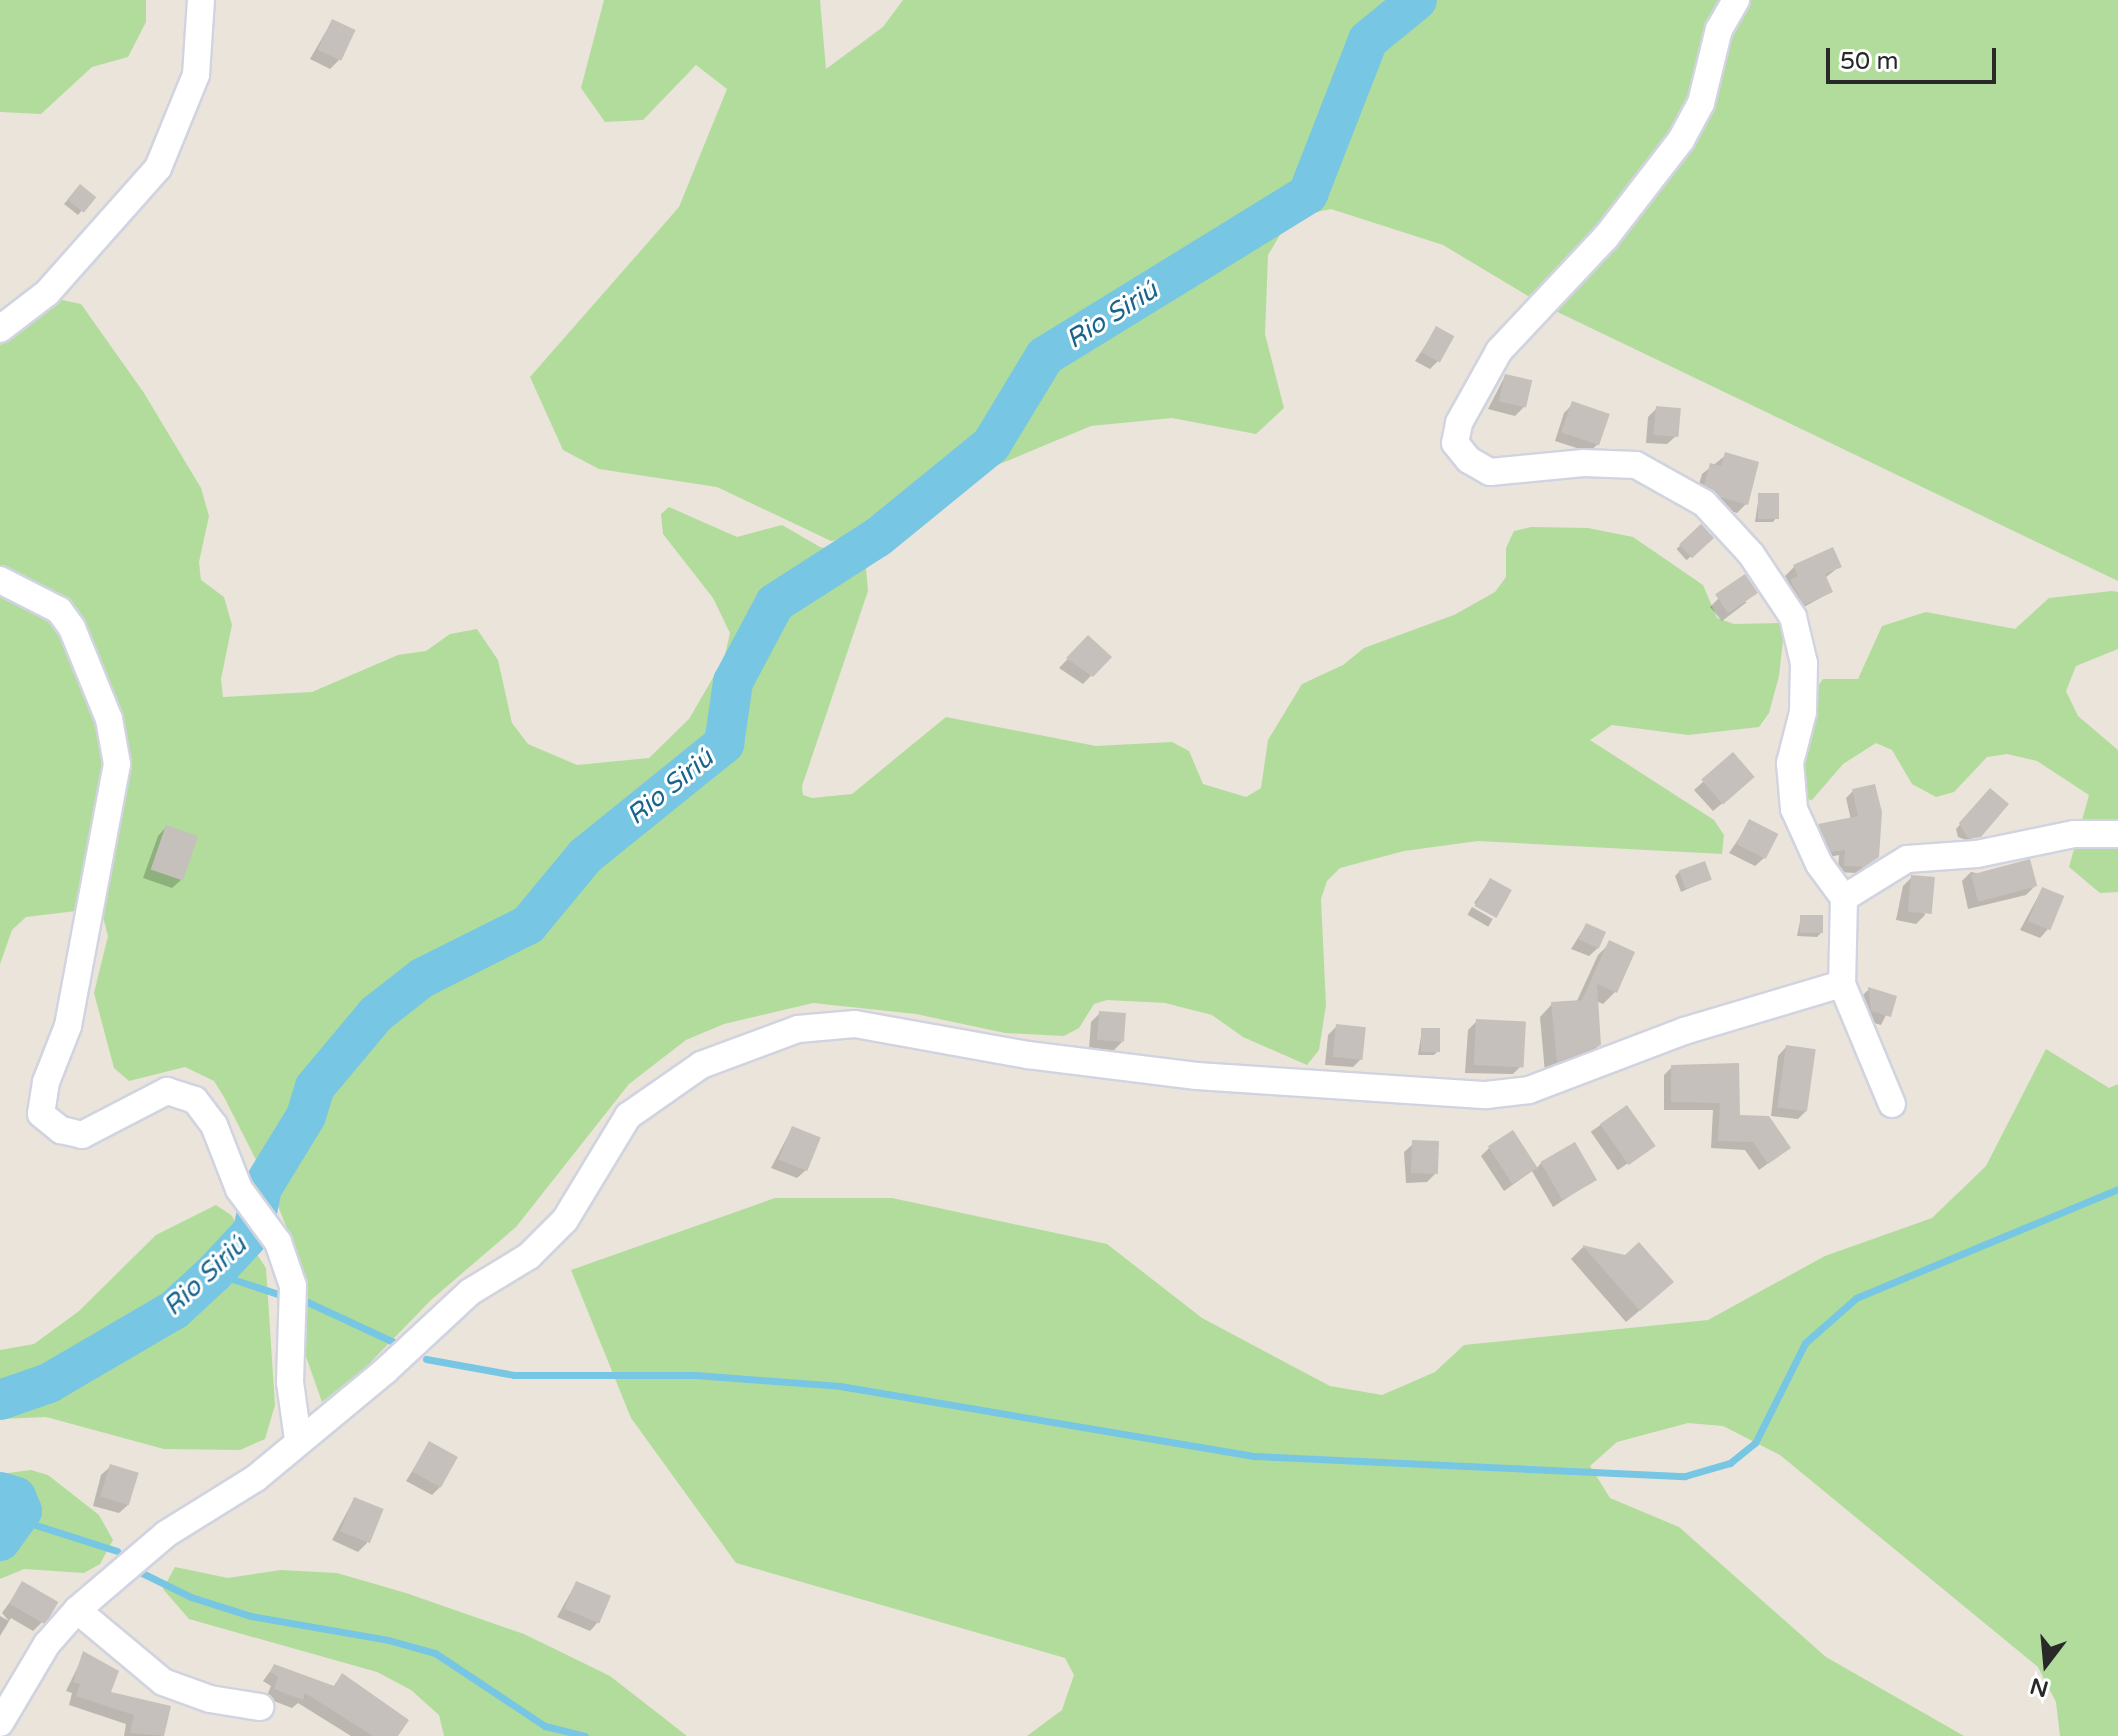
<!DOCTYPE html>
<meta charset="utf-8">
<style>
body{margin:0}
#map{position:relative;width:2118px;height:1736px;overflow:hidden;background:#eae4db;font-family:"Varela Round",sans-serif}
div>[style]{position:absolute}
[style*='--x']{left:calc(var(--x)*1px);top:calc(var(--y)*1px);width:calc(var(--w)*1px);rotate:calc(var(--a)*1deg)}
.green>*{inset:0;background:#b2dc9c}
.shadow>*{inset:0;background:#0003;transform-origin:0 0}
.stream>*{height:7px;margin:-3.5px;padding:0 3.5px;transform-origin:3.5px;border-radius:3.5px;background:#77c6e3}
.river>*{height:40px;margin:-20px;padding:0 20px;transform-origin:20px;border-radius:20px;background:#77c6e3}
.building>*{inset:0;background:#c5c0bb;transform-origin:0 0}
.roads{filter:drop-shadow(2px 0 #d1d4e0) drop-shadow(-2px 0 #d1d4e0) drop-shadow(0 2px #d1d4e0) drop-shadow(0 -2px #d1d4e0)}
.minor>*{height:26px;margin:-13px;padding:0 13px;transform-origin:13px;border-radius:13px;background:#fff}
span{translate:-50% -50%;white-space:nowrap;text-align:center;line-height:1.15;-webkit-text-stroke:6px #fff;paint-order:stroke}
.water-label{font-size:26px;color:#19648c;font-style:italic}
.north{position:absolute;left:2006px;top:1624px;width:80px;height:80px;-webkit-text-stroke:6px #fff;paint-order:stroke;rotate:196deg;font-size:22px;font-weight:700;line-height:32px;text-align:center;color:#292929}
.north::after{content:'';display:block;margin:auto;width:28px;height:36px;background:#292929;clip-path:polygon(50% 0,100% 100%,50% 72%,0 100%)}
.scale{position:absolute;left:1826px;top:48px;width:170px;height:36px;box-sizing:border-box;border:4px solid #292929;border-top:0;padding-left:10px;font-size:24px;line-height:28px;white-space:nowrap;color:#292929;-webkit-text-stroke:6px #fff;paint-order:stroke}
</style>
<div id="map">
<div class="green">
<div style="clip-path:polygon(0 0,146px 0,146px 22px,128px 57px,92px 67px,41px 114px,0 112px)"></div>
<div style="clip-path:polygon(604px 0,820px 0,826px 69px,883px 27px,903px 0,2118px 0,2118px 581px,1545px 306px,1443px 245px,1331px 209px,1290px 218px,1268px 255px,1265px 334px,1284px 408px,1256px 434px,1172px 418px,1091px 426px,942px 488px,872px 535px,831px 541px,717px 487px,599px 469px,563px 450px,530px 377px,679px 207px,727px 89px,696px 65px,643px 120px,605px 122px,581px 88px)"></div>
<div style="clip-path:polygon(62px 300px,81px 304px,144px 393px,201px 488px,209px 516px,199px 562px,201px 580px,224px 597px,232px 625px,221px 679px,223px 697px,312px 692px,398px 655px,426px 651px,450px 634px,477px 629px,498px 660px,512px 723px,528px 744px,577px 765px,649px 758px,689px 719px,724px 659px,730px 633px,713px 598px,663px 534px,661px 514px,669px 507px,737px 537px,782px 525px,820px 547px,865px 556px,868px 591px,802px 786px,803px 795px,812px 798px,852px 794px,946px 717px,1096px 746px,1172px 742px,1189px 751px,1203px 784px,1246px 797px,1261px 788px,1268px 740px,1302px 684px,1343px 665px,1364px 648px,1454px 615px,1495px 592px,1506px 577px,1506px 548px,1514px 531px,1531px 527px,1588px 528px,1633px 537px,1703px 585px,1717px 618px,1734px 624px,1780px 623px,1784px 631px,1779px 676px,1769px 713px,1759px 727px,1688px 735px,1612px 725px,1590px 740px,1714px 820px,1724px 835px,1722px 854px,1478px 841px,1404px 851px,1340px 868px,1327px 881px,1321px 899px,1326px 1005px,1319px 1050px,1307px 1065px,1243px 1037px,1212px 1015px,1165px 1003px,1107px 1000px,1094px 1004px,1079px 1028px,1064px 1036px,1005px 1033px,916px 1014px,813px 1003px,724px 1024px,686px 1040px,629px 1084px,516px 1227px,431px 1300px,366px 1367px,322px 1402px,298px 1334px,307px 1298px,304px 1271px,272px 1191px,224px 1097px,214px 1081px,185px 1067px,129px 1081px,114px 1068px,94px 993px,108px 936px,103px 917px,76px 911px,26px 917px,12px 930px,0 964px,0 345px)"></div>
<div style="clip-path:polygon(2112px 591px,2118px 592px,2118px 649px,2076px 666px,2066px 691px,2078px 716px,2118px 750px,2118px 892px,2100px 893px,2069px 867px,2089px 795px,2037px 761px,2007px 754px,1987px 757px,1954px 792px,1936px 797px,1912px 784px,1892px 750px,1876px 743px,1843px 764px,1812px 800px,1805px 799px,1800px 780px,1813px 734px,1818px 686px,1823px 679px,1858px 679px,1882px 626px,1926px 612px,2015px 629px,2049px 598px)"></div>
<div style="clip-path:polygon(2046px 1049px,2109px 1088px,2118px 1084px,2118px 1736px,2060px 1736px,2056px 1702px,2038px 1667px,1780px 1455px,1723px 1426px,1688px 1423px,1617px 1442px,1590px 1466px,1610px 1498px,1679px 1527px,1826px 1657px,1964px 1736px,1027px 1736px,1062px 1710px,1074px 1675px,1065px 1658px,736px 1563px,631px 1418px,571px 1270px,775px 1198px,892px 1198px,1107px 1244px,1202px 1318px,1330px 1386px,1382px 1395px,1435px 1372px,1464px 1345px,1708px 1320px,1825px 1256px,1932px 1218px,1986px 1166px)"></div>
<div style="clip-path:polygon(216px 1205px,231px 1215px,266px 1268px,275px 1405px,265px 1439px,240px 1450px,164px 1449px,46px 1417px,0 1419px,0 1350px,34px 1344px,79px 1311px,156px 1235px)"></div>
<div style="clip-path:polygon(31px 1470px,48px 1475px,99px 1515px,113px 1540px,100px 1564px,84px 1573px,24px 1569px,0 1579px,0 1474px)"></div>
<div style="clip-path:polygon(175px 1567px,228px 1578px,281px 1570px,337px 1573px,406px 1593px,524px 1634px,610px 1676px,687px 1736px,444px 1736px,439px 1715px,411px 1690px,377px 1672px,189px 1619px,163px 1589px)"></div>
</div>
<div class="shadow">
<div style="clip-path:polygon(332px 21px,339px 60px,330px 69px,310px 59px)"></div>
<div style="clip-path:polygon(76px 190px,93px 197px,78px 215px,64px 204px)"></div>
<div style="clip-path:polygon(1436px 329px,1438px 361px,1430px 369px,1415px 361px)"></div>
<div style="clip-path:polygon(1505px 376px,1524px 407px,1515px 416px,1488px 409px)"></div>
<div style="clip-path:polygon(1573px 404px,1598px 444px,1589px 452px,1555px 441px,1564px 413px)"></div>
<div style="clip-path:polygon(1657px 408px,1676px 436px,1667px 444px,1646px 443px,1648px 417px)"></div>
<div style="clip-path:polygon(1726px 455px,1746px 504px,1737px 513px,1711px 505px,1696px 494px,1702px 474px)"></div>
<div style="clip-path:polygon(1759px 495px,1776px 518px,1773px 522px,1755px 522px)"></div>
<div style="left:1701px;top:527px;width:15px;height:33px;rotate:48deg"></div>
<div style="clip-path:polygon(1840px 566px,1825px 578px,1831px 592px,1795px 612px,1782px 590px,1789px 584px,1785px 576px,1794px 567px)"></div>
<div style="clip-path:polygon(1719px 598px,1747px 602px,1722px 621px,1710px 607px)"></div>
<div style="clip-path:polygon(1088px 638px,1109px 657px,1083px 684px,1059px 668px)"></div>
<div style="clip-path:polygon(1733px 755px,1743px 786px,1713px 811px,1694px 790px)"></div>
<div style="clip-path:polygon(1853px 791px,1878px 856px,1856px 873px,1838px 872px,1839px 855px,1825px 858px,1813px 832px,1819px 826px,1851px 820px,1846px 798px)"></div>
<div style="clip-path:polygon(1990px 791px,2006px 804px,1969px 841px,1958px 837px,1956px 829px)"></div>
<div style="clip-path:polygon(1750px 822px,1764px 858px,1755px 866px,1729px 853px)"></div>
<div style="clip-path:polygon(166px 827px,181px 880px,172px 888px,143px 878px,158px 836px)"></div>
<div style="clip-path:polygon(1679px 872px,1710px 879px,1681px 892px,1675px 876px)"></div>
<div style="clip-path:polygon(1971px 872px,2035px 886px,2026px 895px,1968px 909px,1962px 881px)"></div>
<div style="clip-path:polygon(1912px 877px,1925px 915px,1916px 924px,1896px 920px,1903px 886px)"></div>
<div style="clip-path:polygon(1490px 880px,1495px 915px,1474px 903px)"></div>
<div style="clip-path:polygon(2042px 889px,2048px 929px,2040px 938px,2020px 930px)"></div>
<div style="left:1472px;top:907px;width:24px;height:9px;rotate:30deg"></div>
<div style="clip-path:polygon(1801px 917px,1821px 933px,1817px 937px,1797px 936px)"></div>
<div style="clip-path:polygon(1586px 925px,1598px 948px,1589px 956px,1571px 949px)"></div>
<div style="clip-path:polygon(1610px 943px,1615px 992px,1603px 1004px,1596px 1001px,1599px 1045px,1587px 1057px,1545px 1073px,1540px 1017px,1552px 1004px,1576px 1003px,1598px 955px)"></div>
<div style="clip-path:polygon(1868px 990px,1895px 997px,1881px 1025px,1863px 1020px,1860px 998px)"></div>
<div style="clip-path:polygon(1100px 1013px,1122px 1042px,1113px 1051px,1089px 1049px,1091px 1022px)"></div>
<div style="clip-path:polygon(1477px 1021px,1522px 1065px,1513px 1074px,1465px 1073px,1468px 1030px)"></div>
<div style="clip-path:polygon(1337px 1026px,1362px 1058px,1353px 1067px,1325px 1065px,1328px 1035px)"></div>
<div style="clip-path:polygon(1422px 1030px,1438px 1051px,1434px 1055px,1418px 1055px)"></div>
<div style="clip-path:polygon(1786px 1047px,1807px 1110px,1798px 1119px,1771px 1116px,1778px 1056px)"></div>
<div style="clip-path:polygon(1672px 1067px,1738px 1117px,1789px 1148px,1759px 1170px,1745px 1150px,1711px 1148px,1713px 1110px,1664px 1110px,1664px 1075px)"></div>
<div style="left:1626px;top:1107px;width:47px;height:43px;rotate:55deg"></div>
<div style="clip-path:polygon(792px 1128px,806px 1170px,797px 1178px,771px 1168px)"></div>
<div style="clip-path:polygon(1413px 1144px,1436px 1173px,1427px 1182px,1406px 1183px,1404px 1152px)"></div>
<div style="clip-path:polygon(1490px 1147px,1536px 1169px,1541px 1163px,1594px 1180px,1553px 1207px,1532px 1171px,1504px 1191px,1481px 1156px)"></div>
<div style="clip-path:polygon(1583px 1247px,1625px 1257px,1659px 1294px,1626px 1322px,1571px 1259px)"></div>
<div style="clip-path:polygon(429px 1444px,441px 1486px,432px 1495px,406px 1481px)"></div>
<div style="clip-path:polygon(110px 1467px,128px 1505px,119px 1513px,93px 1506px,101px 1475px)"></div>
<div style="clip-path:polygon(354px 1499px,367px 1543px,358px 1552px,332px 1540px)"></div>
<div style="clip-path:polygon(576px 1583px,598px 1622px,590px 1631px,557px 1617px)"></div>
<div style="clip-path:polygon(23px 1584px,42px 1622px,33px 1631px,11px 1618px,0 1636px,0 1616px,9px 1621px,2px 1613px)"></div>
<div style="clip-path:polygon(84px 1654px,109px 1694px,169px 1708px,162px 1736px,124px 1736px,126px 1724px,69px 1705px,72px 1693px,66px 1691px)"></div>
<div style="clip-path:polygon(274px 1666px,332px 1688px,342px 1676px,395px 1736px,351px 1736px,298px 1703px,292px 1708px,266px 1698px,271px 1686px,263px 1681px)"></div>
</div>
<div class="stream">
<div style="--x:214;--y:1273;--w:71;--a:18.2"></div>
<div style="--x:301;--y:1299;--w:105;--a:24.9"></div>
<div style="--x:426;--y:1359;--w:89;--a:10.3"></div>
<div style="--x:514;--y:1375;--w:181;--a:0"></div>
<div style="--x:695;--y:1375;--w:145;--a:4.3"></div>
<div style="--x:840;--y:1386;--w:421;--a:9.6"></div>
<div style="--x:1255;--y:1456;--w:430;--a:2.7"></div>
<div style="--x:1685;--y:1476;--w:47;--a:-16.1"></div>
<div style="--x:1730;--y:1463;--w:32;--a:-39"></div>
<div style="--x:1755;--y:1443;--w:112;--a:-63.4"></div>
<div style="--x:1805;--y:1343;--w:68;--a:-41.4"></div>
<div style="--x:1856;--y:1298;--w:284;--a:-22.6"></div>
<div style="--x:20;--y:1520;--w:102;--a:17.7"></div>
<div style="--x:140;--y:1572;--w:57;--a:26.1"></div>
<div style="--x:191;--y:1597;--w:63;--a:17.6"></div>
<div style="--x:251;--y:1616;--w:139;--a:9.9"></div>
<div style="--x:388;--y:1640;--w:49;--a:15.5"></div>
<div style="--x:435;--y:1653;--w:132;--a:33.6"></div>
<div style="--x:545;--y:1726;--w:41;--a:14"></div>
</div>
<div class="river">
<div style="--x:0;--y:1400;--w:52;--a:-19.1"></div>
<div style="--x:49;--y:1383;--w:145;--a:-30.3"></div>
<div style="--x:174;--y:1310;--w:54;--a:-42.8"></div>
<div style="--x:214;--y:1273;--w:57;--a:-47.1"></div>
<div style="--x:253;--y:1231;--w:44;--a:-78.2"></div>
<div style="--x:262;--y:1188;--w:84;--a:-58.6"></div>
<div style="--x:306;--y:1116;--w:30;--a:-73"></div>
<div style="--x:315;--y:1087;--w:95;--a:-50.1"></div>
<div style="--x:376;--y:1014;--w:58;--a:-38"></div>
<div style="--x:422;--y:978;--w:119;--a:-26.6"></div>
<div style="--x:528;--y:925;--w:89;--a:-50.4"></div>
<div style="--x:585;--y:856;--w:179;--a:-38.9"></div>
<div style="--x:724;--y:744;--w:63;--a:-81.7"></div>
<div style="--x:733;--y:682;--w:89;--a:-62"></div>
<div style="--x:775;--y:603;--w:122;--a:-32.7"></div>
<div style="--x:878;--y:537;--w:146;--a:-39.2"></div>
<div style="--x:991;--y:445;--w:104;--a:-58.8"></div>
<div style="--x:1045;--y:356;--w:309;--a:-31.6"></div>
<div style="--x:1308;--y:194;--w:165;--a:-68.7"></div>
<div style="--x:1368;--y:40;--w:63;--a:-39.2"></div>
<div style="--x:0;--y:1492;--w:17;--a:17"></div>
<div style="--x:16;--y:1497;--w:15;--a:67"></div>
<div style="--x:22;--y:1511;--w:37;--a:126"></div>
</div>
<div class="building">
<div style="left:332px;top:19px;width:26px;height:34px;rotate:25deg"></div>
<div style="left:80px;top:184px;width:21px;height:20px;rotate:39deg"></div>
<div style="left:1436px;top:326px;width:21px;height:30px;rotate:29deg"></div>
<div style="left:1505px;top:374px;width:28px;height:28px;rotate:13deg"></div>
<div style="left:1572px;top:401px;width:40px;height:33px;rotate:19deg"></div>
<div style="left:1656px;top:406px;width:25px;height:29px;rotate:5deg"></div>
<div style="clip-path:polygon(1725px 452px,1759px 462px,1748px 505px,1720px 497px,1704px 485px,1710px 463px,1721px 466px)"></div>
<div style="left:1758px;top:493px;width:21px;height:26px"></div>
<div style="left:1701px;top:524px;width:19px;height:30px;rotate:47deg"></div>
<div style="clip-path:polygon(1833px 547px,1842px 567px,1825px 574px,1833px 592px,1804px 605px,1790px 580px,1798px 576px,1793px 565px)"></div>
<div style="left:1745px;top:574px;width:23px;height:36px;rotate:56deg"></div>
<div style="clip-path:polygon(1088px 635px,1112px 657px,1093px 677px,1066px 658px)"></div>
<div style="left:1733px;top:752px;width:33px;height:42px;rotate:49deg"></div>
<div style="clip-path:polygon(1875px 784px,1882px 812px,1879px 857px,1864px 867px,1844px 866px,1845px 850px,1831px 852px,1818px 824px,1858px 816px,1852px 789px)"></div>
<div style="clip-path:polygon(1990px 788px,2009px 804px,1981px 837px,1968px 839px,1959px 823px)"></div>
<div style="left:1749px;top:819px;width:33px;height:28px;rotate:27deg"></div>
<div style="left:166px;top:825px;width:34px;height:47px;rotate:19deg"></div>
<div style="left:2030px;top:859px;width:28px;height:61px;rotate:75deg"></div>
<div style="left:1705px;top:861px;width:20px;height:28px;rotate:70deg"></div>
<div style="left:1911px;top:875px;width:24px;height:37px;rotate:5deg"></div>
<div style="left:1490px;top:878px;width:25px;height:32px;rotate:29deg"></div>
<div style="left:2042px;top:887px;width:24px;height:37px;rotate:22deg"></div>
<div style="left:1800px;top:915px;width:23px;height:18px"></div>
<div style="left:1586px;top:923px;width:22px;height:18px;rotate:24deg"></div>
<div style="clip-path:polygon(1609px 940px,1635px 952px,1617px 993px,1597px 984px,1601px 1045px,1557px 1062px,1551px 1002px,1582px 1000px)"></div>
<div style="clip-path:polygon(1868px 987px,1897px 996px,1891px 1017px,1871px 1011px)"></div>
<div style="left:1099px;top:1011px;width:27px;height:29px;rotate:4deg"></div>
<div style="left:1476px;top:1019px;width:50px;height:46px;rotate:3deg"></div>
<div style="left:1336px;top:1024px;width:30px;height:33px;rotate:6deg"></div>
<div style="left:1421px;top:1028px;width:19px;height:24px"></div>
<div style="left:1786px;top:1045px;width:30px;height:63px;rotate:8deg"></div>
<div style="clip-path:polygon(1739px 1063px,1740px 1115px,1769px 1116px,1791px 1148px,1768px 1164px,1753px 1142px,1718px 1141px,1720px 1103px,1671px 1102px,1671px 1065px)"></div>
<div style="left:1627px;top:1105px;width:50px;height:33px;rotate:55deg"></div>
<div style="left:792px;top:1126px;width:31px;height:36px;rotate:22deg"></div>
<div style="left:1513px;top:1130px;width:45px;height:30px;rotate:57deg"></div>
<div style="left:1439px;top:1141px;width:33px;height:27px;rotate:92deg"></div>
<div style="left:1575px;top:1142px;width:44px;height:40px;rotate:60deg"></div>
<div style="clip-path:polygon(1639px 1242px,1674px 1282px,1640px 1311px,1582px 1245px,1625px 1255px)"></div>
<div style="left:429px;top:1441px;width:33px;height:35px;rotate:29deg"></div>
<div style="left:110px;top:1464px;width:30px;height:34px;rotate:17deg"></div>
<div style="left:354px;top:1497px;width:32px;height:37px;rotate:22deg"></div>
<div style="left:22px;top:1581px;width:42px;height:26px;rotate:30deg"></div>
<div style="left:576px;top:1581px;width:38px;height:30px;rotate:23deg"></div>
<div style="clip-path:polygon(83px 1651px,119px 1671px,111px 1692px,171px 1706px,164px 1736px,130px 1733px,134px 1715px,76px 1696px,80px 1684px,73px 1682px)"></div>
<div style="clip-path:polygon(274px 1664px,334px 1686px,342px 1673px,409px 1720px,398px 1736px,373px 1736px,305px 1693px,303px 1700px,274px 1689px,278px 1677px,270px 1672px)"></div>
</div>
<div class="roads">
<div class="minor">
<div style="--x:1736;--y:0;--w:34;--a:120"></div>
<div style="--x:1719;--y:29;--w:76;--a:103.7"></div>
<div style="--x:1701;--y:103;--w:42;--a:118.4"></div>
<div style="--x:1681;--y:140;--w:123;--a:127.7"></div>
<div style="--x:1606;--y:237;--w:156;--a:133.2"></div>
<div style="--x:1499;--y:351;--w:82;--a:119.1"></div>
<div style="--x:1459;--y:423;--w:20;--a:101"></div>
<div style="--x:1455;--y:443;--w:22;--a:51"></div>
<div style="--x:1469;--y:460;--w:24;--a:30"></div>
<div style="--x:1490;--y:472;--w:94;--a:-5.5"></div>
<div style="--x:1584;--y:463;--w:52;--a:2.2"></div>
<div style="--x:1636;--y:465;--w:78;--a:29.2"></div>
<div style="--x:1704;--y:503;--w:69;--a:47.3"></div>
<div style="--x:1751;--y:554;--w:76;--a:56.3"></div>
<div style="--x:1793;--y:617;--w:47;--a:76.6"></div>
<div style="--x:1804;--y:663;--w:49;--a:91.2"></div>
<div style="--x:1803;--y:712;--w:53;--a:104.3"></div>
<div style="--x:1790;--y:763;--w:46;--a:85"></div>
<div style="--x:1794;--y:809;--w:60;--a:65.6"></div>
<div style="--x:1819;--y:864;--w:42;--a:53.7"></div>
<div style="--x:1844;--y:898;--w:86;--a:91.3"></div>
<div style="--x:1842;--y:984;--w:130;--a:67.4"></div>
<div style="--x:0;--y:329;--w:59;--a:-37.5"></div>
<div style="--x:47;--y:293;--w:167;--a:-48.4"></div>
<div style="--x:158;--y:168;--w:100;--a:-67.8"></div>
<div style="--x:196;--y:75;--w:75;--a:-86.2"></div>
<div style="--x:0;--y:580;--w:66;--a:27"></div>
<div style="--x:59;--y:610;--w:22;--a:54"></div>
<div style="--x:72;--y:628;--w:98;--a:67.9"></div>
<div style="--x:109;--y:719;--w:46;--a:79.9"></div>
<div style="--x:117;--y:764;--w:267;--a:100.6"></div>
<div style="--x:68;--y:1026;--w:60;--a:111.4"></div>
<div style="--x:46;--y:1082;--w:32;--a:99"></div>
<div style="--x:41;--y:1114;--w:26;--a:39"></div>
<div style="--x:61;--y:1130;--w:22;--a:13"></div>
<div style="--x:82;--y:1135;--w:96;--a:-27.4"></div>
<div style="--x:167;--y:1091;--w:29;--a:18"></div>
<div style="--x:195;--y:1100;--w:31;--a:53"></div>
<div style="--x:214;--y:1125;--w:69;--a:68.7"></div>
<div style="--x:239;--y:1189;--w:66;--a:53.7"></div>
<div style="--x:278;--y:1242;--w:46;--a:71.2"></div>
<div style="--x:293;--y:1286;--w:96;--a:91.8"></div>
<div style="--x:290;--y:1382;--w:59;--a:82.1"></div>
<div style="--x:1844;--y:898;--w:74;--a:-31.8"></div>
<div style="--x:1907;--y:859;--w:70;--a:-4.1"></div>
<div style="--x:1977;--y:854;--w:99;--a:-11.7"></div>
<div style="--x:2074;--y:834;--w:44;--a:0"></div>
<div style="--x:77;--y:1610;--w:112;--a:39.9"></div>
<div style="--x:163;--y:1682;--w:50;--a:19.9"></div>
<div style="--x:210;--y:1699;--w:51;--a:9.1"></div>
<div style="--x:0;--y:1723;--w:92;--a:-59.3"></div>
<div style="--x:47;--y:1644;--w:45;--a:-48.6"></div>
<div style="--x:77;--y:1610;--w:117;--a:-40.5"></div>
<div style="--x:166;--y:1534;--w:106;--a:-31.9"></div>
<div style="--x:256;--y:1478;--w:168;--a:-39.7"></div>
<div style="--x:385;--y:1371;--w:116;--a:-42.9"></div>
<div style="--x:470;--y:1292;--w:69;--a:-31.4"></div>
<div style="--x:529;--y:1256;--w:51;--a:-45"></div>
<div style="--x:565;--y:1220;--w:122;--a:-58.8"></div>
<div style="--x:628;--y:1116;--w:89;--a:-34.9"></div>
<div style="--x:701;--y:1065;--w:103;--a:-20.4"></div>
<div style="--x:798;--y:1029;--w:57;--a:-5"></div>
<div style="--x:855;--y:1024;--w:176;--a:10.2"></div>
<div style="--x:1028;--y:1055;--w:170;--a:7.1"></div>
<div style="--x:1197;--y:1076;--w:290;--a:3.8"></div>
<div style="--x:1486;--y:1095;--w:43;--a:-6.6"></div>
<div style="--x:1529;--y:1090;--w:166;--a:-20.8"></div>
<div style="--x:1684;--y:1031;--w:165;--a:-16.6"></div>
</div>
</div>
<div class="water-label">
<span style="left:1112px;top:315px;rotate:-32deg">Rio Siriú</span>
<span style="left:670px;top:787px;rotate:-39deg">Rio Siriú</span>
<span style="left:205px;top:1276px;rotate:-43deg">Rio Siriú</span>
</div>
<div class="north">N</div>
<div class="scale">50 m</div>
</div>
